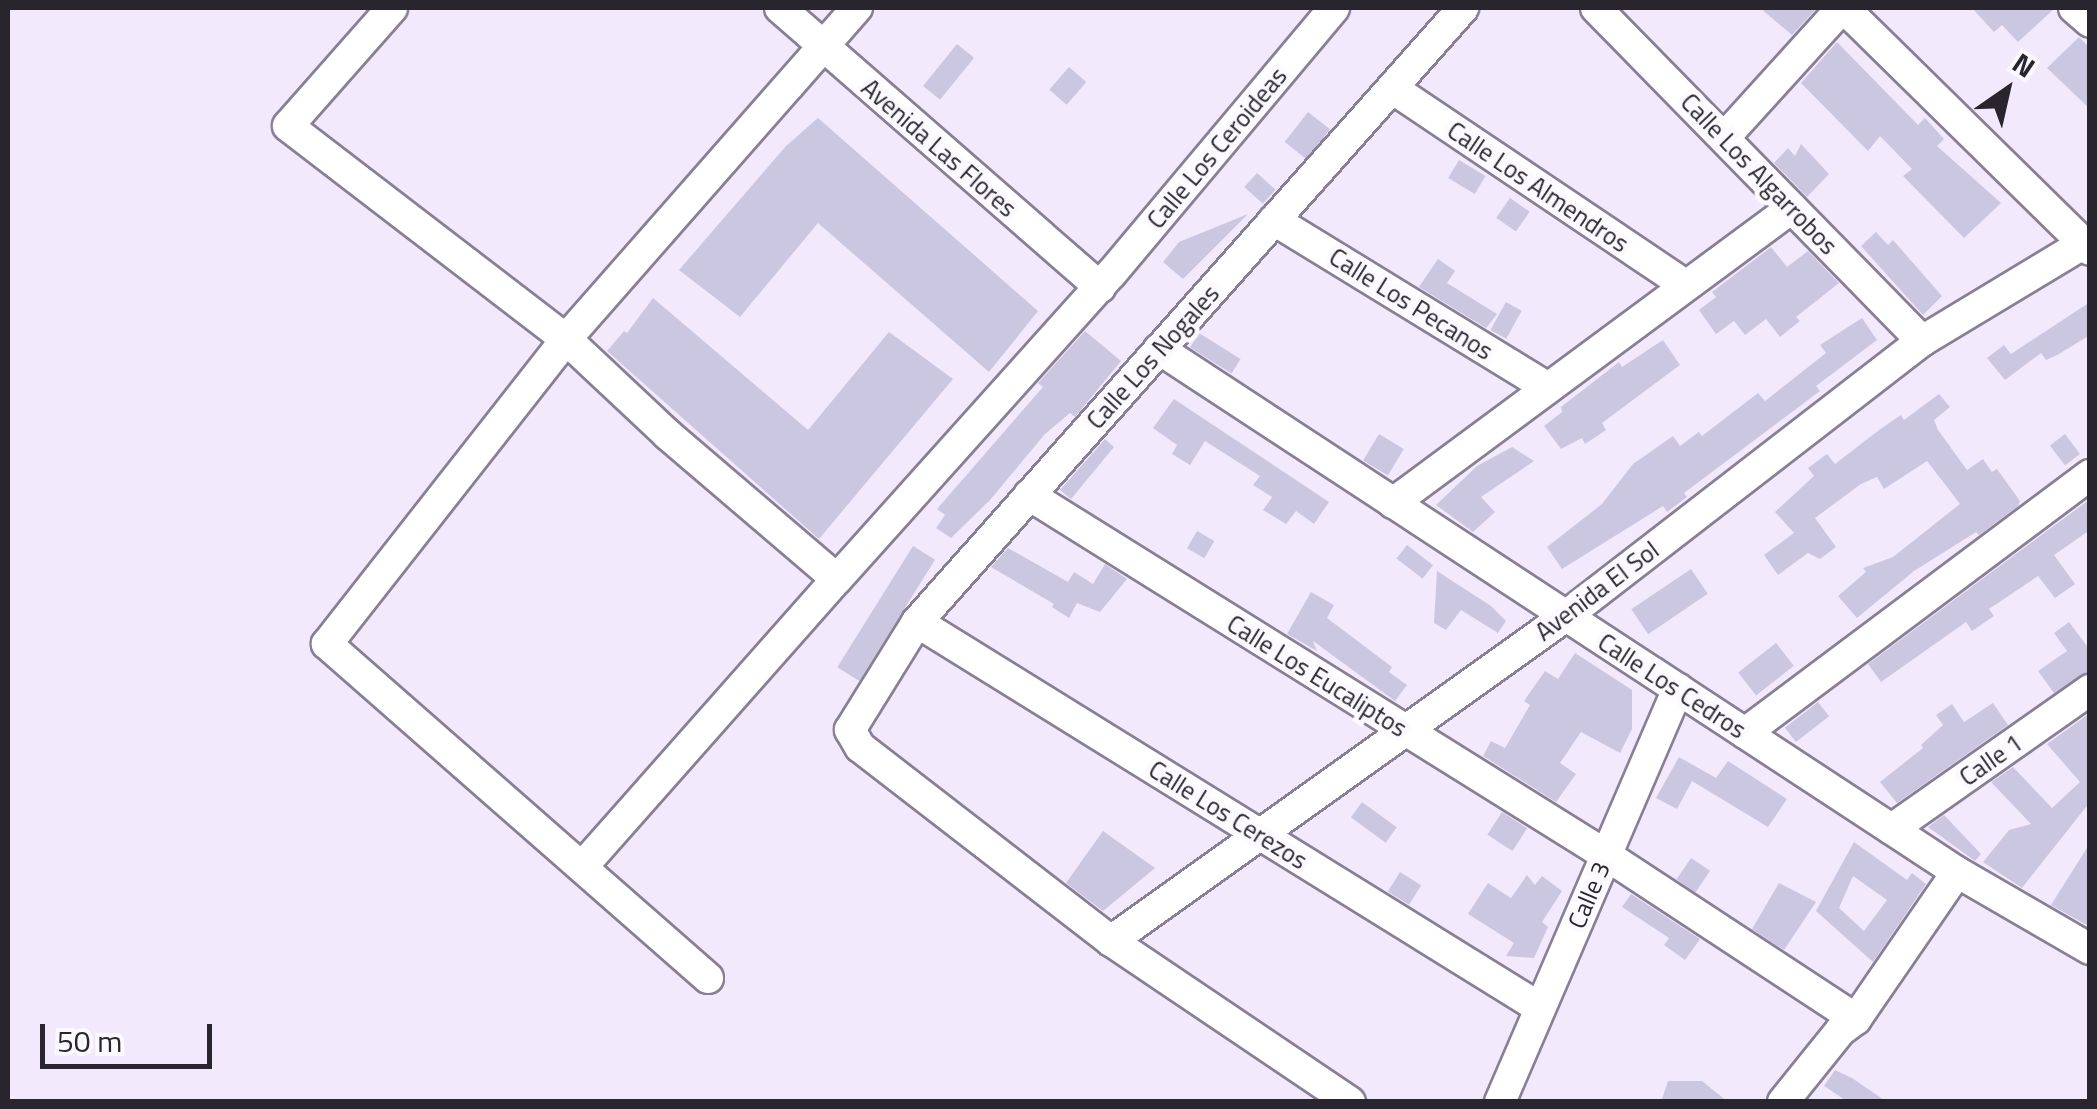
<!DOCTYPE html>
<style>
body{margin:0}
#map{position:relative;width:2097px;height:1109px;overflow:hidden;background:#f2e9fd;font-family:"Titillium Web",sans-serif}
div>[style]{position:absolute}
[style*='--x']{left:calc(var(--x)*1px);top:calc(var(--y)*1px);width:calc(var(--w)*1px);rotate:calc(var(--a)*1deg)}
.building>*{inset:0;background:#ccc7e0;transform-origin:0 0}
.roads{filter:drop-shadow(2px 0 #897f95) drop-shadow(-2px 0 #897f95) drop-shadow(0 2px #897f95) drop-shadow(0 -2px #897f95)}
.minor>*{height:30px;margin:-15px;padding:0 15px;transform-origin:15px;border-radius:15px;background:#fff}
span{translate:-50% -50%;white-space:nowrap;text-align:center;line-height:1.15;-webkit-text-stroke:10px #fcf9ff;paint-order:stroke}
.street-label{font-size:25px;color:#29252e}
.frame{position:absolute;inset:0;border:10px solid #29252e;pointer-events:none}
.north{position:absolute;left:1957px;top:40px;width:100px;height:100px;-webkit-text-stroke:8px #fcf9ff;paint-order:stroke;rotate:34deg;font-size:28px;font-weight:700;line-height:40px;text-align:center;color:#29252e}
.north::after{content:'';display:block;margin:auto;width:35px;height:45px;background:#29252e;clip-path:polygon(50% 0,100% 100%,50% 72%,0 100%)}
.scale{position:absolute;left:40px;top:1024px;width:172px;height:45px;box-sizing:border-box;border:5px solid #29252e;border-top:0;padding-left:12px;font-size:30px;line-height:35px;white-space:nowrap;color:#29252e;-webkit-text-stroke:8px #fcf9ff;paint-order:stroke}
</style>
<div id="map">
<div class="building">
<div style="clip-path:polygon(1760px 8px,1814px 8px,1816px 9px,1792px 35px)"></div>
<div style="clip-path:polygon(1972px 8px,2055px 8px,2018px 42px,2002px 25px,1994px 32px)"></div>
<div style="clip-path:polygon(2079px 37px,2090px 48px,2090px 109px,2047px 68px)"></div>
<div style="clip-path:polygon(1837px 42px,1918px 125px,1925px 118px,1944px 139px,1937px 146px,2001px 203px,1964px 238px,1903px 176px,1912px 169px,1880px 136px,1868px 151px,1801px 83px)"></div>
<div style="left:957px;top:44px;width:22px;height:54px;rotate:39deg"></div>
<div style="left:1069px;top:67px;width:23px;height:30px;rotate:41deg"></div>
<div style="left:1308px;top:112px;width:28px;height:38px;rotate:38deg"></div>
<div style="clip-path:polygon(818px 118px,1038px 311px,989px 372px,818px 223px,740px 317px,679px 270px,786px 146px)"></div>
<div style="clip-path:polygon(1801px 144px,1829px 174px,1807px 197px,1774px 163px,1788px 148px,1795px 156px)"></div>
<div style="left:1459px;top:160px;width:31px;height:21px;rotate:31deg"></div>
<div style="left:1257px;top:173px;width:25px;height:19px;rotate:42deg"></div>
<div style="left:1510px;top:198px;width:24px;height:24px;rotate:35deg"></div>
<div style="clip-path:polygon(1248px 214px,1183px 279px,1163px 262px,1179px 242px)"></div>
<div style="clip-path:polygon(1876px 232px,1888px 245px,1893px 240px,1942px 296px,1923px 315px,1861px 246px)"></div>
<div style="clip-path:polygon(1771px 247px,1787px 267px,1808px 251px,1839px 283px,1796px 317px,1800px 321px,1780px 337px,1766px 319px,1745px 335px,1734px 321px,1716px 334px,1699px 310px,1716px 297px,1712px 292px)"></div>
<div style="clip-path:polygon(1438px 259px,1455px 271px,1447px 283px,1497px 314px,1486px 328px,1419px 287px)"></div>
<div style="clip-path:polygon(653px 298px,808px 430px,889px 332px,953px 379px,819px 539px,607px 351px,624px 331px,627px 333px)"></div>
<div style="left:1506px;top:302px;width:18px;height:32px;rotate:29deg"></div>
<div style="clip-path:polygon(2090px 302px,2090px 335px,2059px 354px,2046px 360px,2041px 353px,2005px 380px,1987px 358px,2004px 345px,2011px 354px)"></div>
<div style="clip-path:polygon(1862px 318px,1877px 340px,1816px 386px,1820px 391px,1684px 493px,1687px 497px,1667px 512px,1663px 506px,1562px 569px,1547px 547px,1602px 504px,1633px 464px,1673px 436px,1680px 446px,1699px 432px,1702px 436px,1758px 393px,1765px 401px,1826px 353px,1820px 345px)"></div>
<div style="clip-path:polygon(1085px 331px,1121px 361px,1075px 417px,1070px 413px,1045px 434px,990px 500px,951px 538px,936px 528px,945px 515px,937px 509px,1043px 387px,1038px 383px)"></div>
<div style="left:1199px;top:333px;width:49px;height:17px;rotate:32deg"></div>
<div style="clip-path:polygon(1663px 340px,1680px 365px,1602px 423px,1606px 430px,1585px 444px,1582px 438px,1561px 449px,1544px 426px,1562px 412px,1561px 407px,1619px 362px,1622px 367px)"></div>
<div style="clip-path:polygon(1939px 394px,1950px 407px,1934px 420px,1938px 430px,1967px 470px,1983px 459px,1992px 472px,1997px 469px,2020px 501px,2018px 506px,1979px 535px,1976px 532px,1914px 571px,1857px 618px,1838px 596px,1866px 572px,1863px 568px,1893px 557px,1960px 504px,1927px 461px,1884px 489px,1877px 477px,1861px 484px,1815px 518px,1836px 547px,1820px 559px,1808px 553px,1778px 575px,1764px 555px,1794px 533px,1775px 512px,1814px 476px,1808px 468px,1827px 454px,1835px 464px,1879px 430px,1901px 415px,1904px 420px)"></div>
<div style="clip-path:polygon(1174px 399px,1329px 502px,1314px 524px,1296px 511px,1286px 524px,1263px 510px,1272px 497px,1253px 485px,1260px 476px,1205px 441px,1190px 465px,1172px 454px,1177px 445px,1153px 428px)"></div>
<div style="left:1379px;top:434px;width:29px;height:31px;rotate:31deg"></div>
<div style="left:2065px;top:434px;width:25px;height:19px;rotate:53deg"></div>
<div style="clip-path:polygon(1105px 439px,1114px 447px,1071px 499px,1060px 490px)"></div>
<div style="clip-path:polygon(1512px 447px,1534px 461px,1481px 497px,1495px 512px,1473px 532px,1436px 505px,1477px 466px)"></div>
<div style="clip-path:polygon(2090px 499px,2090px 530px,2054px 555px,2075px 584px,2055px 598px,2038px 576px,1989px 609px,1994px 616px,1972px 631px,1966px 622px,1881px 682px,1868px 664px)"></div>
<div style="left:1197px;top:531px;width:20px;height:20px;rotate:30deg"></div>
<div style="left:1407px;top:545px;width:33px;height:17px;rotate:38deg"></div>
<div style="left:913px;top:546px;width:26px;height:143px;rotate:32deg"></div>
<div style="clip-path:polygon(1008px 548px,1068px 582px,1074px 572px,1093px 584px,1105px 564px,1127px 579px,1100px 612px,1077px 603px,1069px 618px,1052px 607px,1054px 604px,991px 567px)"></div>
<div style="left:1691px;top:569px;width:30px;height:72px;rotate:56deg"></div>
<div style="clip-path:polygon(1437px 571px,1491px 606px,1506px 621px,1498px 633px,1461px 610px,1446px 630px,1434px 623px)"></div>
<div style="clip-path:polygon(1311px 592px,1334px 605px,1327px 618px,1392px 667px,1389px 672px,1407px 685px,1395px 701px,1313px 641px,1317px 651px,1287px 634px)"></div>
<div style="clip-path:polygon(2069px 622px,2090px 650px,2090px 671px,2054px 693px,2038px 671px,2067px 651px,2054px 633px)"></div>
<div style="left:1776px;top:643px;width:29px;height:48px;rotate:52deg"></div>
<div style="clip-path:polygon(1575px 653px,1632px 690px,1632px 729px,1620px 753px,1581px 732px,1560px 763px,1576px 774px,1556px 802px,1483px 756px,1491px 741px,1505px 748px,1530px 705px,1524px 701px,1545px 671px,1558px 679px)"></div>
<div style="left:1818px;top:702px;width:18px;height:42px;rotate:52deg"></div>
<div style="clip-path:polygon(1993px 703px,2008px 725px,1897px 803px,1880px 782px,1923px 748px,1921px 745px,1943px 725px,1936px 715px,1952px 704px,1964px 722px)"></div>
<div style="clip-path:polygon(2090px 713px,2090px 802px,2022px 888px,1983px 862px,2009px 830px,2031px 824px,1991px 782px,2013px 767px,2052px 808px,2080px 782px,2047px 744px)"></div>
<div style="clip-path:polygon(1679px 757px,1716px 778px,1728px 761px,1787px 799px,1768px 827px,1692px 781px,1677px 809px,1656px 798px)"></div>
<div style="left:1362px;top:802px;width:43px;height:19px;rotate:36deg"></div>
<div style="left:1502px;top:812px;width:30px;height:27px;rotate:33deg"></div>
<div style="clip-path:polygon(1944px 815px,1981px 854px,1975px 861px,1928px 827px)"></div>
<div style="clip-path:polygon(1103px 831px,1155px 868px,1103px 911px,1066px 883px)"></div>
<div style="clip-path:polygon(evenodd,1854px 842px,1907px 880px,1912px 873px,1926px 884px,1873px 962px,1816px 911px,1854px 842px,1853px 876px,1887px 900px,1864px 931px,1839px 908px,1853px 876px)"></div>
<div style="clip-path:polygon(2090px 843px,2090px 927px,2051px 905px)"></div>
<div style="left:1691px;top:858px;width:23px;height:26px;rotate:34deg"></div>
<div style="left:1400px;top:872px;width:25px;height:23px;rotate:32deg"></div>
<div style="clip-path:polygon(1527px 875px,1535px 885px,1542px 876px,1562px 891px,1542px 922px,1548px 927px,1534px 958px,1506px 956px,1514px 943px,1468px 914px,1488px 883px,1511px 898px)"></div>
<div style="clip-path:polygon(1779px 883px,1816px 902px,1784px 950px,1752px 929px)"></div>
<div style="clip-path:polygon(1631px 894px,1700px 939px,1685px 960px,1664px 945px,1669px 938px,1622px 907px)"></div>
<div style="clip-path:polygon(1835px 1070px,1852px 1078px,1887px 1102px,1848px 1102px,1824px 1086px)"></div>
<div style="clip-path:polygon(1668px 1081px,1702px 1081px,1728px 1102px,1661px 1102px)"></div>
</div>
<div class="roads">
<div class="minor">
<div style="--x:392;--y:8;--w:157;--a:131.4"></div>
<div style="--x:288;--y:126;--w:350;--a:37.5"></div>
<div style="--x:566;--y:339;--w:441;--a:-48.7"></div>
<div style="--x:780;--y:8;--w:425;--a:41.1"></div>
<div style="--x:1596;--y:8;--w:466;--a:45.6"></div>
<div style="--x:1844;--y:8;--w:345;--a:44.5"></div>
<div style="--x:2074;--y:8;--w:21;--a:41"></div>
<div style="--x:1392;--y:88;--w:353;--a:33.9"></div>
<div style="--x:1724;--y:138;--w:176;--a:-47.8"></div>
<div style="--x:1274;--y:220;--w:321;--a:31.5"></div>
<div style="--x:1159;--y:349;--w:954;--a:33.24"></div>
<div style="--x:1957;--y:872;--w:154;--a:30.1"></div>
<div style="--x:1029;--y:495;--w:680;--a:31.96"></div>
<div style="--x:1606;--y:855;--w:299;--a:33.3"></div>
<div style="--x:1393;--y:503;--w:496;--a:-36.5"></div>
<div style="--x:917;--y:622;--w:733;--a:31.78"></div>
<div style="--x:1745;--y:733;--w:431;--a:-36.8"></div>
<div style="--x:1892;--y:829;--w:242;--a:-35.1"></div>
<div style="--x:582;--y:867;--w:385;--a:-48.5"></div>
<div style="--x:1111;--y:941;--w:559;--a:-35.54"></div>
<div style="--x:1566;--y:616;--w:450;--a:-37.7"></div>
<div style="--x:1922;--y:341;--w:188;--a:-31.1"></div>
<div style="--x:708;--y:978;--w:507;--a:-138.76"></div>
<div style="--x:327;--y:644;--w:387;--a:-51.9"></div>
<div style="--x:566;--y:339;--w:139;--a:43.2"></div>
<div style="--x:667;--y:434;--w:223;--a:40.5"></div>
<div style="--x:837;--y:579;--w:410;--a:-48.1"></div>
<div style="--x:1111;--y:274;--w:347;--a:-50"></div>
<div style="--x:1350;--y:1102;--w:288;--a:-146"></div>
<div style="--x:1111;--y:941;--w:317;--a:-142.3"></div>
<div style="--x:860;--y:747;--w:20;--a:-120"></div>
<div style="--x:850;--y:730;--w:127;--a:-58.2"></div>
<div style="--x:917;--y:622;--w:822;--a:-48.35"></div>
<div style="--x:1500;--y:1102;--w:450;--a:-66.7"></div>
<div style="--x:1783;--y:1102;--w:91;--a:-51.2"></div>
<div style="--x:1840;--y:1031;--w:20;--a:-37"></div>
<div style="--x:1856;--y:1019;--w:178;--a:-55.5"></div>
</div>
</div>
<div class="street-label">
<span style="left:939px;top:148px;rotate:41deg">Avenida Las Flores</span>
<span style="left:1217px;top:148px;rotate:-50deg">Calle Los Ceroideas</span>
<span style="left:1759px;top:174px;rotate:46deg">Calle Los Algarrobos</span>
<span style="left:1538px;top:187px;rotate:34deg">Calle Los Almendros</span>
<span style="left:1411px;top:304px;rotate:32deg">Calle Los Pecanos</span>
<span style="left:1153px;top:357px;rotate:-48deg">Calle Los Nogales</span>
<span style="left:1597px;top:591px;rotate:-37deg">Avenida El Sol</span>
<span style="left:1317px;top:676px;rotate:32deg">Calle Los Eucaliptos</span>
<span style="left:1672px;top:686px;rotate:33deg">Calle Los Cedros</span>
<span style="left:1991px;top:760px;rotate:-35deg">Calle 1</span>
<span style="left:1228px;top:815px;rotate:32deg">Calle Los Cerezos</span>
<span style="left:1589px;top:895px;rotate:-67deg">Calle 3</span>
</div>
<div class="frame"></div>
<div class="north">N</div>
<div class="scale">50 m</div>
</div>
